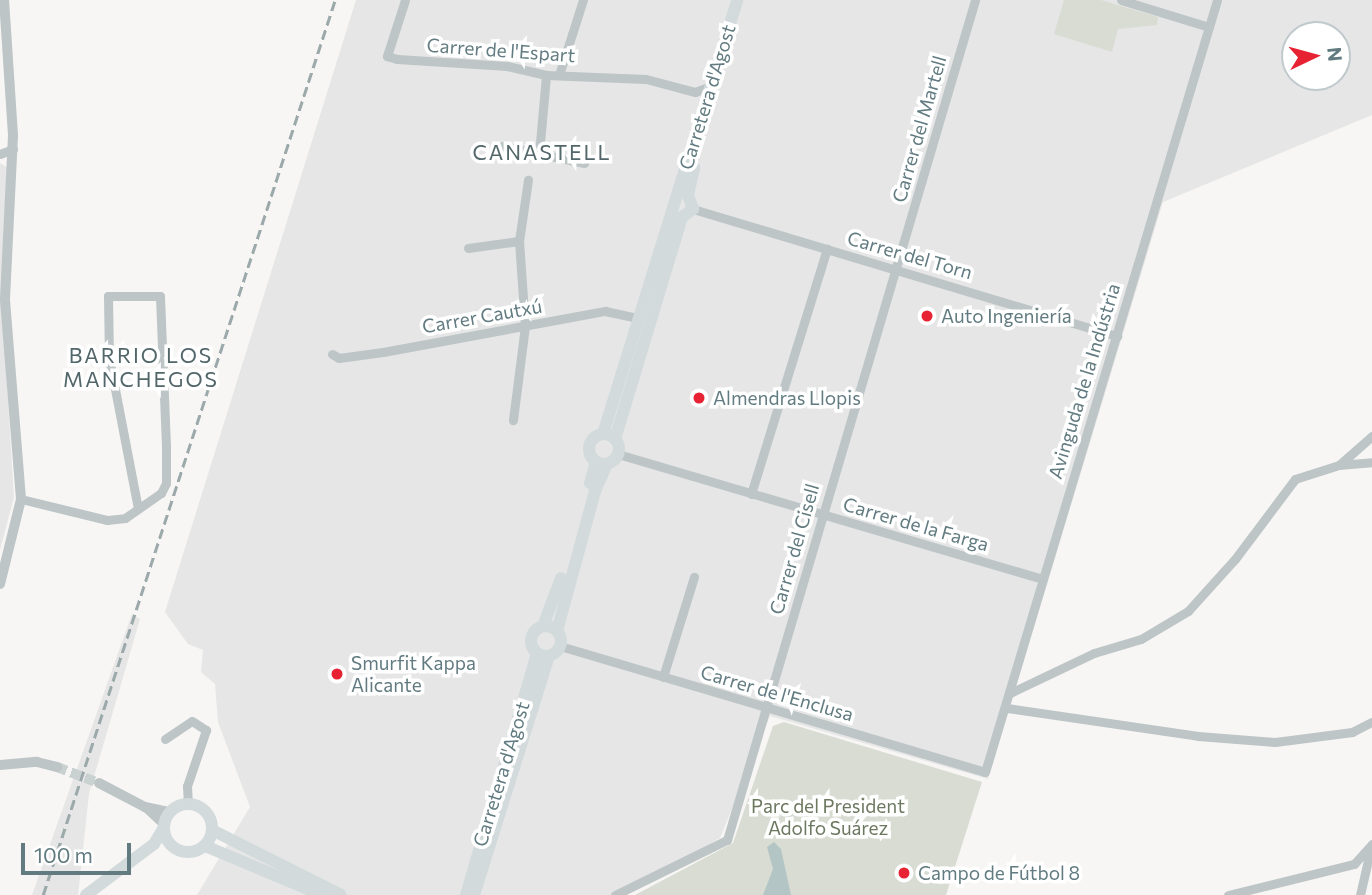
<!DOCTYPE html>
<meta charset="utf-8">
<style>
body{margin:0}
#map{position:relative;width:1372px;height:895px;overflow:hidden;background:#f7f6f4;font-family:Commissioner,sans-serif}
div>[style]{position:absolute}
[style*='--x']{left:calc(var(--x)*1px);top:calc(var(--y)*1px);width:calc(var(--w)*1px);rotate:calc(var(--a)*1deg)}
.built>*{inset:0;background:#e5e6e5}
.green>*{inset:0;background:#d9dcd3}
.water>*{inset:0;background:#b3c6c5}
.tertiary-tunnel>*{height:10px;margin-top:-5px;transform-origin:0;background:repeating-linear-gradient(90deg,#cad1d1 0 10px,transparent 0 15px)}
.minor>*{height:9px;margin:-4.5px;padding:0 4.5px;transform-origin:4.5px;border-radius:4.5px;background:#bdc5c6}
.tertiary>*{height:10px;margin:-5px;padding:0 5px;transform-origin:5px;border-radius:5px;background:#bdc5c6}
.secondary>*{height:12px;margin:-6px;padding:0 6px;transform-origin:6px;border-radius:6px;background:#d2dadc}
.secondary>.ring{margin:-6px;padding:0;box-sizing:content-box;background:none;border:12px solid #d2dadc;border-radius:50%}
.rail>*{height:2.5px;margin-top:-1.25px;transform-origin:0;background:repeating-linear-gradient(90deg,#9ca9ab 0 10px,transparent 0 15px)}
.dots>*{width:19px;height:19px;translate:-50% -50%;box-sizing:border-box;border:4px solid #fff;border-radius:50%}
span{translate:-50% -50%;white-space:nowrap;text-align:center;line-height:1.15;-webkit-text-stroke:7px #fff;paint-order:stroke}
.street-label{font-size:19px;color:#617b80}
.poi-label{font-size:19px;color:#617b80}
.left{translate:0 -50%;text-align:left}
.park-label{font-size:19px;color:#6c7860}
.neighbourhood-label{font-size:21px;color:#53676a;letter-spacing:2px}
.north{position:absolute;left:1281px;top:21px;width:70px;height:70px;box-sizing:border-box;background:#fff;border:2px solid #c0cacc;border-radius:50%;rotate:85deg;font-size:19px;font-weight:700;line-height:28px;text-align:center;color:#617b80}
.north::after{content:'';display:block;margin:auto;width:24px;height:32px;background:#e72333;clip-path:polygon(50% 0,100% 100%,50% 72%,0 100%)}
.scale{position:absolute;left:21px;top:843px;width:110px;height:32px;box-sizing:border-box;border:4px solid #617b80;border-top:0;padding-left:9px;font-size:21px;line-height:24px;white-space:nowrap;color:#617b80;-webkit-text-stroke:5px #fff;paint-order:stroke}
</style>
<div id="map">
<div class="built">
<div style="clip-path:polygon(evenodd,356px 0,1372px 0,1372px 115px,1163px 202px,988px 779px,770px 716px,720px 838px,623px 895px,197px 895px,250px 807px,218px 722px,215px 684px,201px 672px,203px 650px,188px 644px,165px 612px,356px 0,1295px 35px,1337px 35px,1337px 77px,1295px 77px,1295px 35px)"></div>
<div style="clip-path:polygon(0 163px,8px 168px,2px 305px,14px 497px,0 550px)"></div>
<div style="clip-path:polygon(132px 614px,140px 619px,89px 794px,78px 895px,32px 895px)"></div>
</div>
<div class="green">
<div style="clip-path:polygon(1064px 0,1101px 0,1158px 17px,1157px 25px,1118px 29px,1112px 52px,1054px 34px)"></div>
<div style="clip-path:polygon(784px 722px,982px 782px,946px 895px,635px 895px,733px 843px,773px 726px)"></div>
</div>
<div class="water">
<div style="clip-path:polygon(774px 842px,781px 849px,791px 895px,763px 895px,773px 869px,767px 847px)"></div>
</div>
<div class="tertiary-tunnel">
<div style="--x:57;--y:767;--w:45;--a:20.9"></div>
</div>
<div class="minor">
<div style="--x:405;--y:0;--w:59;--a:107.8"></div>
<div style="--x:387;--y:56;--w:10;--a:17"></div>
<div style="--x:397;--y:59;--w:110;--a:3.6"></div>
<div style="--x:507;--y:66;--w:40;--a:13"></div>
<div style="--x:546;--y:75;--w:100;--a:2.3"></div>
<div style="--x:646;--y:79;--w:51;--a:14.9"></div>
<div style="--x:695;--y:92;--w:17;--a:-21"></div>
<div style="--x:1121;--y:0;--w:92;--a:17.1"></div>
<div style="--x:559;--y:75;--w:79;--a:-72.3"></div>
<div style="--x:502;--y:146;--w:84;--a:11.7"></div>
<div style="--x:0;--y:154;--w:14;--a:-21"></div>
<div style="--x:539;--y:154;--w:79;--a:-84.9"></div>
<div style="--x:693;--y:209;--w:443;--a:16.7"></div>
<div style="--x:519;--y:241;--w:62;--a:-81.6"></div>
<div style="--x:468;--y:248;--w:51;--a:-7.8"></div>
<div style="--x:519;--y:241;--w:85;--a:86"></div>
<div style="--x:525;--y:326;--w:95;--a:97.3"></div>
<div style="--x:332;--y:354;--w:8;--a:30"></div>
<div style="--x:339;--y:358;--w:44;--a:-7.8"></div>
<div style="--x:383;--y:352;--w:226;--a:-10.5"></div>
<div style="--x:605;--y:311;--w:35;--a:12"></div>
<div style="--x:618;--y:454;--w:442;--a:16.4"></div>
<div style="--x:1339;--y:465;--w:44;--a:-41.3"></div>
<div style="--x:751;--y:494;--w:257;--a:-72.8"></div>
<div style="--x:21;--y:499;--w:89;--a:13.7"></div>
<div style="--x:107;--y:520;--w:18;--a:-6"></div>
<div style="--x:125;--y:518;--w:44;--a:-34.8"></div>
<div style="--x:161;--y:493;--w:11;--a:-63"></div>
<div style="--x:166;--y:483;--w:37;--a:-90"></div>
<div style="--x:166;--y:446;--w:150;--a:-92.3"></div>
<div style="--x:160;--y:296;--w:52;--a:180"></div>
<div style="--x:108;--y:296;--w:62;--a:89.1"></div>
<div style="--x:109;--y:358;--w:153;--a:79.1"></div>
<div style="--x:560;--y:646;--w:443;--a:16.5"></div>
<div style="--x:985;--y:772;--w:806;--a:-73.27"></div>
<div style="--x:663;--y:677;--w:105;--a:-72.8"></div>
<div style="--x:1010;--y:693;--w:93;--a:-25.5"></div>
<div style="--x:1094;--y:653;--w:49;--a:-16.6"></div>
<div style="--x:1141;--y:639;--w:55;--a:-30.8"></div>
<div style="--x:1188;--y:611;--w:70;--a:-47.9"></div>
<div style="--x:1235;--y:559;--w:100;--a:-53.1"></div>
<div style="--x:1295;--y:479;--w:46;--a:-17.7"></div>
<div style="--x:1339;--y:465;--w:33;--a:-5"></div>
<div style="--x:1007;--y:708;--w:193;--a:8.3"></div>
<div style="--x:1198;--y:736;--w:77;--a:4.5"></div>
<div style="--x:1275;--y:742;--w:78;--a:-7.4"></div>
<div style="--x:1352;--y:732;--w:22;--a:-27"></div>
<div style="--x:165;--y:739;--w:32;--a:-34"></div>
<div style="--x:192;--y:721;--w:17;--a:33"></div>
<div style="--x:206;--y:730;--w:59;--a:108.7"></div>
<div style="--x:187;--y:786;--w:17;--a:87"></div>
<div style="--x:615;--y:895;--w:125;--a:-26.2"></div>
<div style="--x:727;--y:840;--w:876;--a:-73.55"></div>
<div style="--x:1228;--y:895;--w:130;--a:-13.8"></div>
<div style="--x:1354;--y:864;--w:27;--a:-48"></div>
<div style="--x:1360;--y:895;--w:49;--a:-77.1"></div>
</div>
<div class="tertiary">
<div style="--x:0;--y:584;--w:88;--a:-76.1"></div>
<div style="--x:21;--y:499;--w:201;--a:-94.6"></div>
<div style="--x:5;--y:299;--w:164;--a:-87.2"></div>
<div style="--x:13;--y:135;--w:135;--a:-93.8"></div>
<div style="--x:0;--y:765;--w:37;--a:-5"></div>
<div style="--x:37;--y:762;--w:21;--a:14"></div>
<div style="--x:99;--y:783;--w:52;--a:27.6"></div>
<div style="--x:145;--y:807;--w:24;--a:12"></div>
<div style="--x:147;--y:808;--w:22;--a:43"></div>
</div>
<div class="secondary">
<div style="--x:688;--y:195;--w:28;--a:-77"></div>
<div style="--x:682;--y:217;--w:14;--a:-36"></div>
<div style="--x:693;--y:209;--w:15;--a:-110"></div>
<div style="--x:603;--y:434;--w:454;--a:-72.8"></div>
<div class="ring" style="left:589px;top:434px;width:18px;height:18px"></div>
<div style="--x:615;--y:439;--w:232;--a:-73.2"></div>
<div style="--x:590;--y:483;--w:22;--a:-74"></div>
<div style="--x:543;--y:626;--w:51;--a:-69.4"></div>
<div class="ring" style="left:531px;top:626px;width:18px;height:18px"></div>
<div style="--x:557;--y:631;--w:145;--a:-74.8"></div>
<div style="--x:595;--y:491;--w:30;--a:-66"></div>
<div class="ring" style="left:164px;top:804px;width:36px;height:36px"></div>
<div style="--x:212;--y:830;--w:144;--a:26.7"></div>
<div style="--x:205;--y:846;--w:127;--a:22.7"></div>
<div style="--x:86;--y:895;--w:85;--a:-36.9"></div>
<div style="--x:154;--y:844;--w:17;--a:-59"></div>
<div style="--x:466;--y:895;--w:252;--a:-73.6"></div>
<div style="--x:474;--y:895;--w:250;--a:-72.6"></div>
</div>
<div class="rail">
<div style="--x:43;--y:895;--w:941;--a:-71.93"></div>
</div>
<div class="dots">
<div style="left:927px;top:316px;background:#e72333"></div>
<div style="left:699px;top:398px;background:#e72333"></div>
<div style="left:337px;top:674px;background:#e72333"></div>
<div style="left:904px;top:873px;background:#e72333"></div>
</div>
<div class="street-label">
<span style="left:501px;top:50px;rotate:4deg">Carrer de l'Espart</span>
<span style="left:707px;top:97px;rotate:-73deg">Carretera d'Agost</span>
<span style="left:919px;top:129px;rotate:-74deg">Carrer del Martell</span>
<span style="left:910px;top:255px;rotate:16deg">Carrer del Torn</span>
<span style="left:482px;top:316px;rotate:-10deg">Carrer Cautxú</span>
<span style="left:1084px;top:381px;rotate:-73deg">Avinguda de la Indústria</span>
<span style="left:916px;top:524px;rotate:16deg">Carrer de la Farga</span>
<span style="left:794px;top:549px;rotate:-74deg">Carrer del Cisell</span>
<span style="left:777px;top:693px;rotate:16deg">Carrer de l'Enclusa</span>
<span style="left:501px;top:774px;rotate:-73deg">Carretera d'Agost</span>
</div>
<div class="poi-label">
<span class="left" style="left:941px;top:316px">Auto Ingeniería</span>
<span class="left" style="left:713px;top:398px">Almendras Llopis</span>
<span class="left" style="left:351px;top:674px">Smurfit Kappa<br>Alicante</span>
<span class="left" style="left:918px;top:873px">Campo de Fútbol 8</span>
</div>
<div class="park-label">
<span style="left:828px;top:817px">Parc del President<br>Adolfo Suárez</span>
</div>
<div class="neighbourhood-label">
<span style="left:542px;top:152px">CANASTELL</span>
<span style="left:141px;top:367px">BARRIO LOS<br>MANCHEGOS</span>
</div>
<div class="north">N</div>
<div class="scale">100 m</div>
</div>
